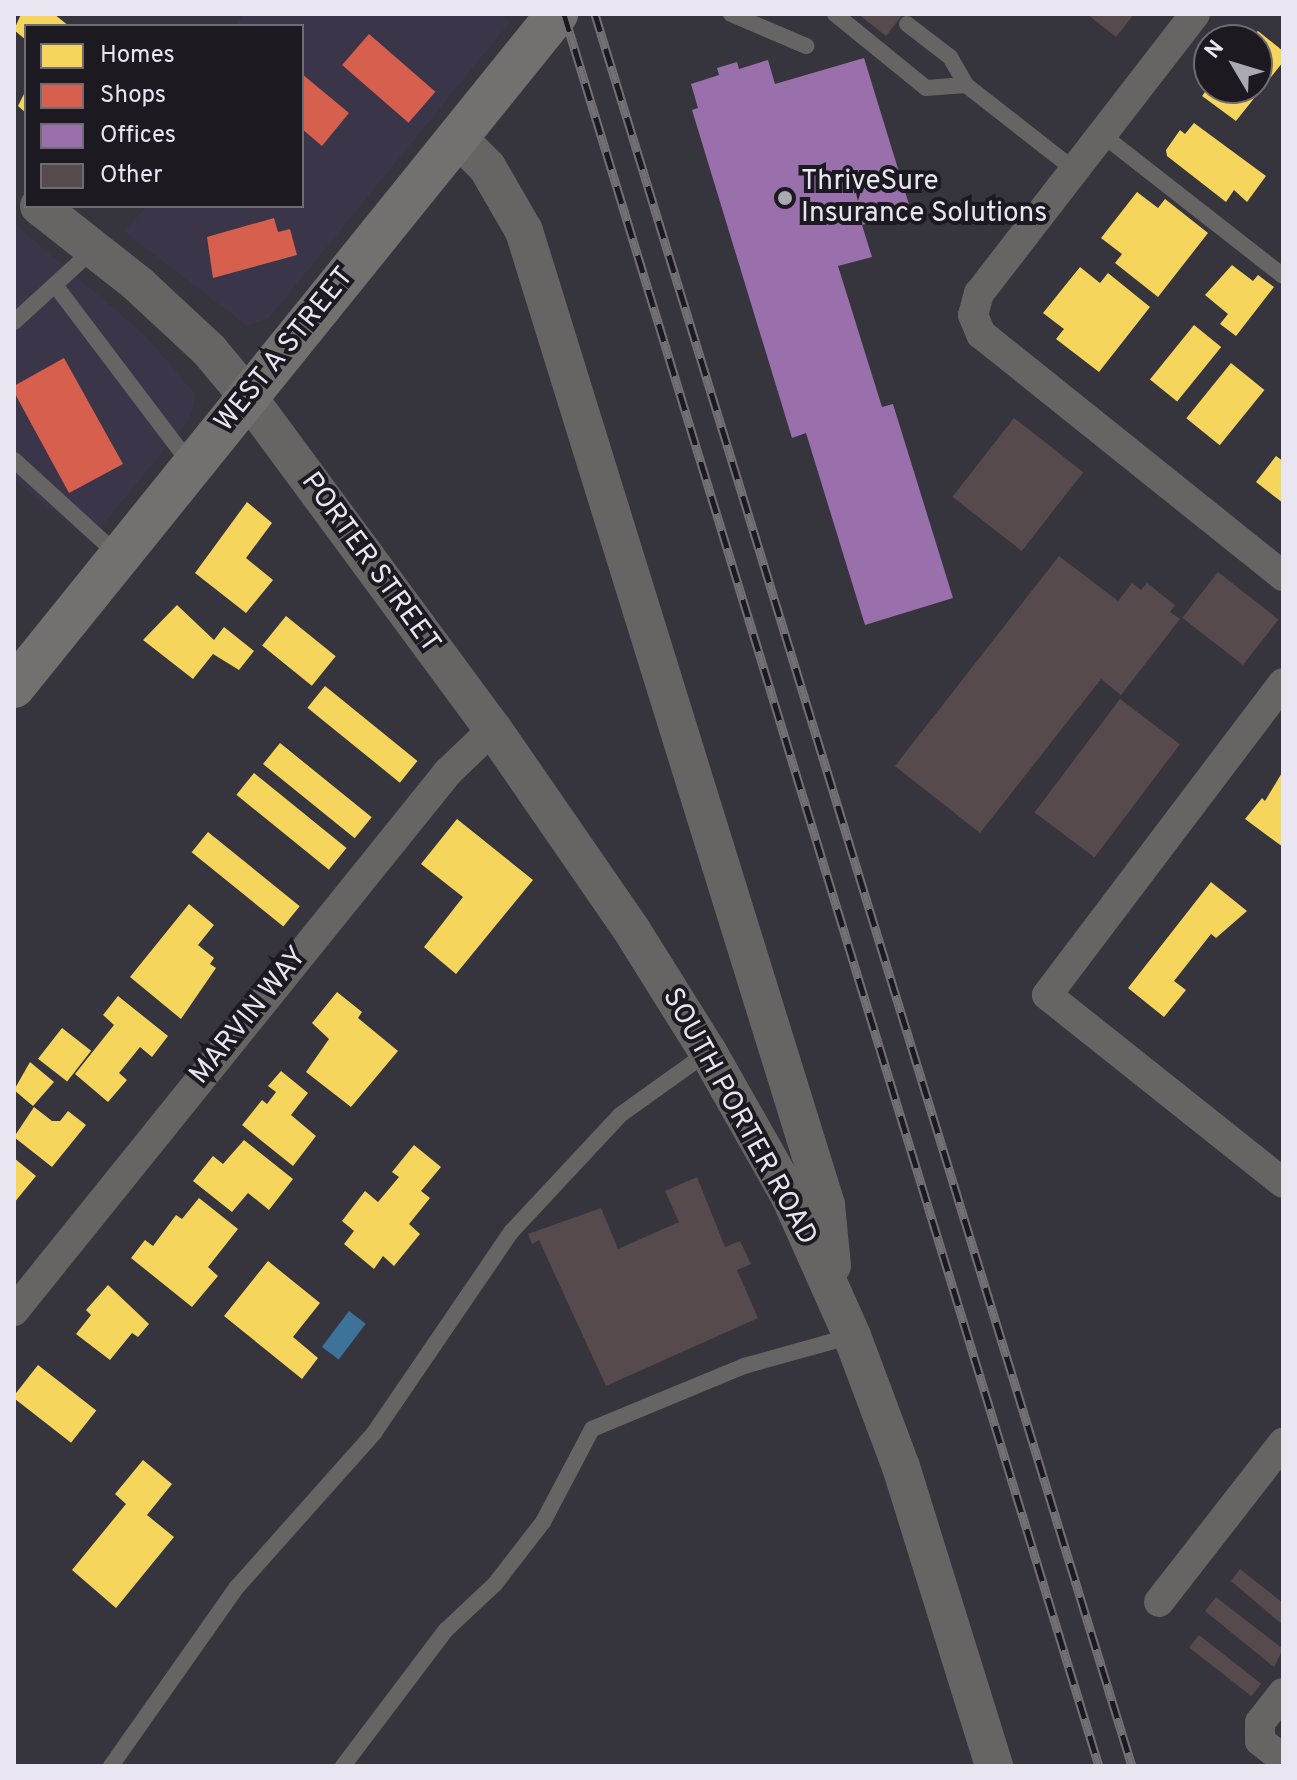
<!DOCTYPE html>
<style>
body{margin:0}
#map{position:relative;width:1297px;height:1780px;overflow:hidden;background:#36343d;font-family:Overpass,sans-serif}
div>[style]{position:absolute}
[style*='--x']{left:calc(var(--x)*1px);top:calc(var(--y)*1px);width:calc(var(--w)*1px);rotate:calc(var(--a)*1deg)}
.built>*{inset:0;background:#3b354a}
.water>*{inset:0;background:#3d7299;transform-origin:0 0}
.homes>*{inset:0;background:#f6d55c;transform-origin:0 0}
.shops>*{inset:0;background:#d6604d;transform-origin:0 0}
.offices>*{inset:0;background:#9970ab}
.building>*{inset:0;background:#574a4c;transform-origin:0 0}
.service>*{height:16px;margin:-8px;padding:0 8px;transform-origin:8px;border-radius:8px;background:#676564}
.minor>*{height:30px;margin:-15px;padding:0 15px;transform-origin:15px;border-radius:15px;background:#676564}
.tertiary>*{height:38px;margin:-19px;padding:0 19px;transform-origin:19px;border-radius:19px;background:#676564}
.secondary>*{height:42px;margin:-21px;padding:0 21px;transform-origin:21px;border-radius:21px;background:#72716f}
.rail>*{height:9px;margin-top:-4.5px;transform-origin:0;background:repeating-linear-gradient(90deg,#1c1921 0 18px,#727072 0 36px);box-sizing:border-box;border-block:2px solid #727072}
.dots>*{width:22px;height:22px;translate:-50% -50%;box-sizing:border-box;border:4px solid #1c1921;border-radius:50%}
span{translate:-50% -50%;white-space:nowrap;text-align:center;line-height:1.15;-webkit-text-stroke:8px #1c1921;paint-order:stroke}
.poi-label{font-size:28px;color:#e9e6f1}
.left{translate:0 -50%;text-align:left}
.street-label{font-size:28px;color:#e9e6f1}
.frame{position:absolute;inset:0;border:16px solid #e9e6f1;pointer-events:none}
.legend{position:absolute;left:24px;top:24px;width:280px;height:184px;box-sizing:border-box;background:#1c1921;border:2px solid #6e6b74;margin:0;padding:10px 14px;list-style:none;font-size:24px;color:#e9e6f1}
.legend li{display:flex;align-items:center;gap:16px;height:40px}
.legend b{width:40px;border:2px solid #6e6b74}
.north{position:absolute;left:1193px;top:24px;width:80px;height:80px;box-sizing:border-box;background:#1c1921;border:2px solid #6e6b74;border-radius:50%;rotate:308deg;font-size:22px;font-weight:700;line-height:32px;text-align:center;color:#e9e6f1}
.north::after{content:'';display:block;margin:auto;width:28px;height:36px;background:#aaa8b2;clip-path:polygon(50% 0,100% 100%,50% 72%,0 100%)}
</style>
<div id="map">
<div class="built">
<div style="clip-path:polygon(244px 14px,500px 14px,510px 22px,269px 318px,247px 326px,125px 232px,146px 206px,302px 206px,302px 26px,235px 26px)"></div>
<div style="clip-path:polygon(14px 223px,145px 335px,196px 395px,190px 418px,90px 541px,14px 480px)"></div>
</div>
<div class="water">
<div style="left:349px;top:1311px;width:21px;height:45px;rotate:37deg"></div>
</div>
<div class="homes">
<div style="clip-path:polygon(21px 14px,54px 14px,69px 26px,26px 26px,26px 40px,14px 30px)"></div>
<div style="clip-path:polygon(1258px 31px,1283px 51px,1283px 62px,1236px 121px,1202px 96px,1208px 88px,1257px 88px,1257px 40px,1245px 40px)"></div>
<div style="clip-path:polygon(26px 90px,26px 113px,18px 106px)"></div>
<div style="clip-path:polygon(1194px 123px,1266px 176px,1247px 202px,1234px 190px,1226px 202px,1167px 156px,1166px 150px,1180px 130px,1185px 134px)"></div>
<div style="clip-path:polygon(1137px 192px,1158px 208px,1165px 199px,1208px 233px,1158px 297px,1115px 263px,1122px 254px,1101px 238px)"></div>
<div style="clip-path:polygon(1232px 265px,1253px 281px,1258px 275px,1274px 287px,1236px 336px,1220px 324px,1228px 314px,1205px 295px)"></div>
<div style="clip-path:polygon(1080px 267px,1100px 283px,1108px 273px,1150px 307px,1099px 372px,1056px 339px,1064px 329px,1043px 313px)"></div>
<div style="left:1194px;top:325px;width:35px;height:70px;rotate:39deg"></div>
<div style="left:1231px;top:363px;width:43px;height:71px;rotate:39deg"></div>
<div style="clip-path:polygon(1276px 456px,1283px 461px,1283px 503px,1256px 482px)"></div>
<div style="clip-path:polygon(247px 502px,272px 523px,246px 558px,273px 580px,246px 613px,195px 573px)"></div>
<div style="clip-path:polygon(177px 605px,214px 640px,224px 627px,254px 651px,239px 670px,213px 654px,193px 679px,143px 640px)"></div>
<div style="left:286px;top:616px;width:64px;height:38px;rotate:39deg"></div>
<div style="left:325px;top:686px;width:119px;height:28px;rotate:39deg"></div>
<div style="left:280px;top:743px;width:118px;height:27px;rotate:39deg"></div>
<div style="clip-path:polygon(1283px 771px,1283px 847px,1245px 819px,1262px 798px,1265px 801px)"></div>
<div style="left:254px;top:773px;width:119px;height:28px;rotate:39deg"></div>
<div style="clip-path:polygon(457px 819px,533px 880px,456px 974px,424px 947px,463px 897px,421px 864px)"></div>
<div style="left:208px;top:832px;width:118px;height:26px;rotate:39deg"></div>
<div style="clip-path:polygon(1211px 882px,1247px 911px,1216px 938px,1211px 934px,1174px 981px,1186px 990px,1164px 1017px,1128px 988px)"></div>
<div style="clip-path:polygon(189px 904px,214px 925px,198px 945px,214px 958px,210px 964px,216px 968px,181px 1019px,130px 977px)"></div>
<div style="clip-path:polygon(337px 992px,362px 1012px,358px 1018px,398px 1051px,351px 1107px,306px 1072px,329px 1039px,312px 1023px)"></div>
<div style="clip-path:polygon(118px 996px,168px 1036px,152px 1057px,140px 1047px,119px 1073px,127px 1080px,108px 1102px,75px 1074px,114px 1025px,103px 1015px)"></div>
<div style="left:62px;top:1028px;width:37px;height:39px;rotate:38deg"></div>
<div style="clip-path:polygon(30px 1062px,54px 1082px,33px 1106px,14px 1090px)"></div>
<div style="clip-path:polygon(281px 1071px,308px 1093px,291px 1115px,316px 1136px,293px 1166px,242px 1125px,262px 1100px,267px 1104px,276px 1092px,268px 1086px)"></div>
<div style="clip-path:polygon(34px 1107px,52px 1121px,60px 1121px,68px 1111px,86px 1125px,52px 1167px,14px 1137px)"></div>
<div style="clip-path:polygon(244px 1140px,293px 1179px,269px 1210px,248px 1193px,232px 1212px,193px 1181px,213px 1156px,223px 1164px)"></div>
<div style="clip-path:polygon(414px 1145px,441px 1167px,421px 1191px,430px 1198px,409px 1224px,420px 1234px,394px 1266px,383px 1256px,374px 1269px,344px 1244px,354px 1231px,342px 1221px,365px 1191px,378px 1202px,399px 1177px,392px 1172px)"></div>
<div style="clip-path:polygon(14px 1158px,36px 1176px,14px 1203px)"></div>
<div style="clip-path:polygon(199px 1198px,238px 1229px,208px 1267px,218px 1276px,192px 1307px,131px 1258px,145px 1240px,153px 1246px,176px 1215px,182px 1219px)"></div>
<div style="clip-path:polygon(268px 1261px,320px 1303px,293px 1337px,318px 1358px,302px 1379px,224px 1316px)"></div>
<div style="clip-path:polygon(108px 1285px,149px 1324px,138px 1337px,132px 1333px,110px 1360px,76px 1334px,91px 1315px,86px 1310px)"></div>
<div style="left:38px;top:1365px;width:74px;height:41px;rotate:38deg"></div>
<div style="clip-path:polygon(143px 1460px,172px 1484px,147px 1515px,174px 1537px,116px 1608px,72px 1570px,126px 1504px,115px 1494px)"></div>
</div>
<div class="shops">
<div style="left:369px;top:34px;width:88px;height:41px;rotate:41deg"></div>
<div style="clip-path:polygon(302px 74px,349px 113px,322px 146px,302px 129px)"></div>
<div style="clip-path:polygon(274px 218px,278px 232px,290px 229px,297px 255px,213px 278px,207px 237px)"></div>
<div style="clip-path:polygon(64px 358px,123px 464px,69px 493px,14px 392px,14px 386px)"></div>
</div>
<div class="offices">
<div style="clip-path:polygon(864px 58px,911px 211px,862px 225px,872px 257px,838px 266px,882px 407px,893px 404px,953px 598px,865px 625px,806px 433px,792px 438px,692px 110px,698px 108px,691px 84px,719px 75px,717px 68px,737px 62px,739px 69px,768px 60px,775px 84px)"></div>
</div>
<div class="building">
<div style="clip-path:polygon(858px 14px,903px 14px,886px 36px)"></div>
<div style="clip-path:polygon(1087px 14px,1134px 14px,1116px 37px)"></div>
<div style="left:1014px;top:418px;width:88px;height:100px;rotate:38deg"></div>
<div style="clip-path:polygon(1059px 556px,1118px 601px,1132px 583px,1141px 590px,1147px 583px,1175px 605px,1170px 612px,1180px 619px,1121px 695px,1101px 679px,980px 833px,895px 766px)"></div>
<div style="left:1218px;top:572px;width:77px;height:58px;rotate:38deg"></div>
<div style="left:1120px;top:699px;width:75px;height:142px;rotate:37deg"></div>
<div style="clip-path:polygon(697px 1177px,725px 1247px,740px 1241px,751px 1264px,737px 1270px,758px 1318px,606px 1386px,539px 1240px,532px 1244px,528px 1234px,601px 1208px,618px 1249px,679px 1222px,665px 1191px)"></div>
<div style="clip-path:polygon(1240px 1569px,1283px 1603px,1283px 1625px,1231px 1581px)"></div>
<div style="clip-path:polygon(1216px 1597px,1283px 1649px,1274px 1667px,1205px 1611px)"></div>
<div style="left:1199px;top:1635px;width:79px;height:16px;rotate:38deg"></div>
</div>
<div class="service">
<div style="--x:731;--y:14;--w:82;--a:23.1"></div>
<div style="--x:835;--y:14;--w:117;--a:39.1"></div>
<div style="--x:926;--y:88;--w:40;--a:-4.3"></div>
<div style="--x:966;--y:85;--w:140;--a:38"></div>
<div style="--x:907;--y:24;--w:54;--a:37.5"></div>
<div style="--x:950;--y:57;--w:32;--a:60"></div>
<div style="--x:1104;--y:136;--w:227;--a:38"></div>
<div style="--x:55;--y:285;--w:226;--a:52.9"></div>
<div style="--x:14;--y:322;--w:108;--a:-42.4"></div>
<div style="--x:14;--y:460;--w:141;--a:42.4"></div>
<div style="--x:111;--y:1766;--w:219;--a:-54.9"></div>
<div style="--x:237;--y:1587;--w:206;--a:-48.3"></div>
<div style="--x:374;--y:1433;--w:245;--a:-55.7"></div>
<div style="--x:512;--y:1231;--w:158;--a:-47"></div>
<div style="--x:620;--y:1115;--w:108;--a:-35.6"></div>
<div style="--x:343;--y:1766;--w:171;--a:-52.9"></div>
<div style="--x:446;--y:1630;--w:67;--a:-43.2"></div>
<div style="--x:495;--y:1584;--w:78;--a:-52.3"></div>
<div style="--x:543;--y:1522;--w:105;--a:-62.2"></div>
<div style="--x:592;--y:1429;--w:165;--a:-22.5"></div>
<div style="--x:744;--y:1366;--w:112;--a:-15.5"></div>
</div>
<div class="minor">
<div style="--x:1195;--y:14;--w:353;--a:127.7"></div>
<div style="--x:979;--y:293;--w:23;--a:105"></div>
<div style="--x:973;--y:315;--w:21;--a:67"></div>
<div style="--x:981;--y:334;--w:387;--a:38.7"></div>
<div style="--x:1283;--y:683;--w:391;--a:127.1"></div>
<div style="--x:1047;--y:995;--w:302;--a:38.5"></div>
<div style="--x:14;--y:1311;--w:692;--a:-51.16"></div>
<div style="--x:448;--y:772;--w:62;--a:-43.7"></div>
<div style="--x:1159;--y:1602;--w:202;--a:-52.1"></div>
<div style="--x:1283;--y:1693;--w:37;--a:128"></div>
<div style="--x:1260;--y:1722;--w:19;--a:90"></div>
<div style="--x:1260;--y:1741;--w:29;--a:38"></div>
</div>
<div class="tertiary">
<div style="--x:458;--y:138;--w:41;--a:45"></div>
<div style="--x:487;--y:167;--w:74;--a:60"></div>
<div style="--x:524;--y:231;--w:1020;--a:72.77"></div>
<div style="--x:826;--y:1205;--w:61;--a:84.4"></div>
<div style="--x:39;--y:206;--w:126;--a:38.2"></div>
<div style="--x:138;--y:284;--w:97;--a:42.9"></div>
<div style="--x:209;--y:350;--w:61;--a:50.3"></div>
<div style="--x:248;--y:397;--w:413;--a:53.6"></div>
<div style="--x:493;--y:729;--w:243;--a:55.4"></div>
<div style="--x:631;--y:929;--w:145;--a:58"></div>
<div style="--x:708;--y:1052;--w:169;--a:60.5"></div>
<div style="--x:791;--y:1199;--w:150;--a:66"></div>
<div style="--x:852;--y:1336;--w:140;--a:69.5"></div>
<div style="--x:901;--y:1467;--w:313;--a:72.7"></div>
</div>
<div class="secondary">
<div style="--x:14;--y:687;--w:865;--a:-51.1"></div>
</div>
<div class="rail">
<div style="--x:564;--y:14;--w:1832;--a:73.02"></div>
<div style="--x:595;--y:14;--w:1832;--a:72.96"></div>
</div>
<div class="dots">
<div style="left:785px;top:198px;background:#aaa8b2"></div>
</div>
<div class="poi-label">
<span class="left" style="left:801px;top:198px">ThriveSure<br>Insurance Solutions</span>
</div>
<div class="street-label">
<span style="left:285px;top:350px;rotate:-51deg">WEST A STREET</span>
<span style="left:370px;top:563px;rotate:54deg">PORTER STREET</span>
<span style="left:249px;top:1016px;rotate:-51deg">MARVIN WAY</span>
<span style="left:739px;top:1117px;rotate:61deg">SOUTH PORTER ROAD</span>
</div>
<div class="frame"></div>
<ul class="legend">
<li><b style="height:22px;background:#f6d55c"></b>Homes</li>
<li><b style="height:22px;background:#d6604d"></b>Shops</li>
<li><b style="height:22px;background:#9970ab"></b>Offices</li>
<li><b style="height:22px;background:#574a4c"></b>Other</li>
</ul>
<div class="north">N</div>
</div>
